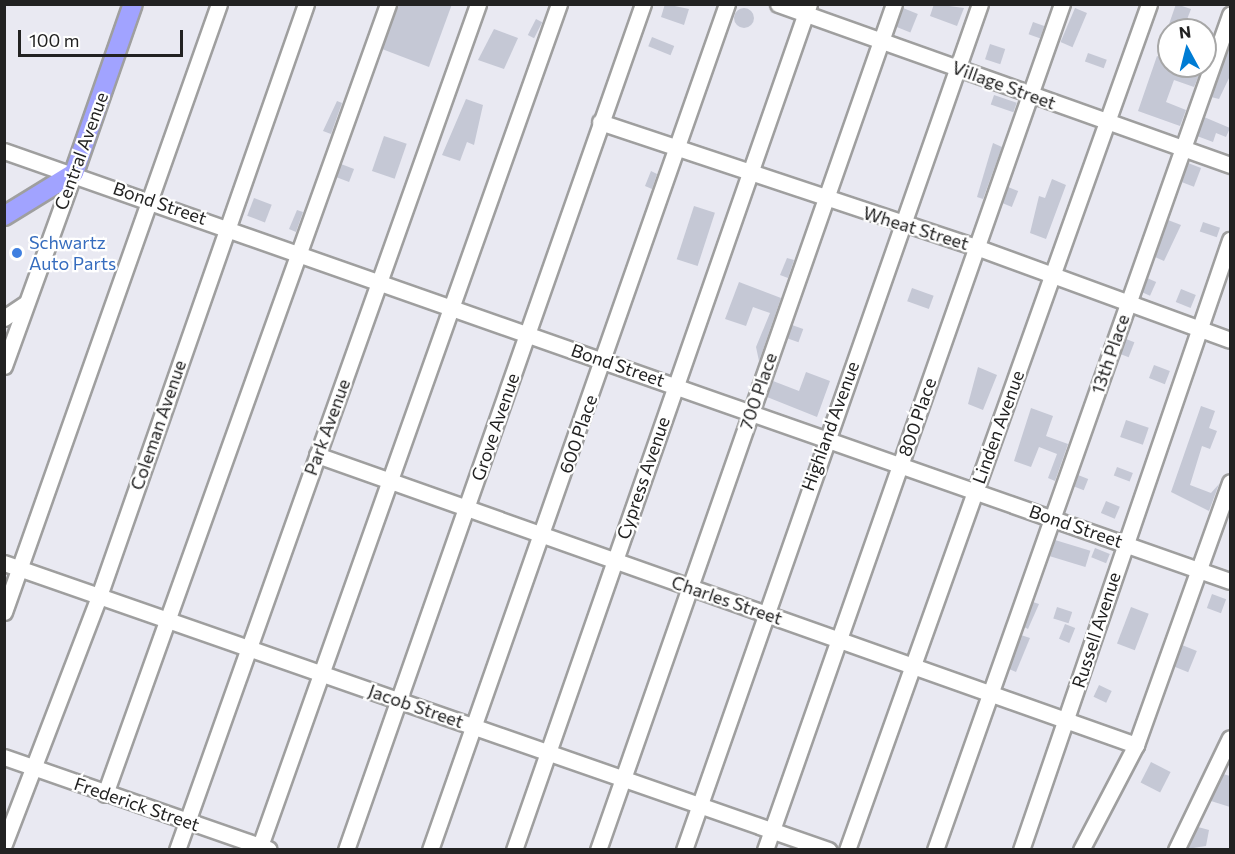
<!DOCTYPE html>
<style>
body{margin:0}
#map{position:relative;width:1235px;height:854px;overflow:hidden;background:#e9e9f2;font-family:Commissioner,sans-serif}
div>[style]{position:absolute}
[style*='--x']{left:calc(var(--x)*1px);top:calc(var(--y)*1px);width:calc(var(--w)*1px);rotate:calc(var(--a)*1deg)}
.building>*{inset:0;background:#c5c8d5;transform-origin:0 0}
.round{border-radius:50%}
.roads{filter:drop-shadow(2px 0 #9f9f9f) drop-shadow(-2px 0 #9f9f9f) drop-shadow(0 2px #9f9f9f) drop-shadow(0 -2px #9f9f9f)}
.minor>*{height:15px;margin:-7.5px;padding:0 7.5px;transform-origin:7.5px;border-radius:7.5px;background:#fff}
.major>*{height:18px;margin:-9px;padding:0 9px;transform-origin:9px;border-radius:9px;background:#a1a3ff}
.dots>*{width:16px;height:16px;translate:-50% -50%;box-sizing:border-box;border:3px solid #fff;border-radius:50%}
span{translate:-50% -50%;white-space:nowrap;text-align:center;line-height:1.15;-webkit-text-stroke:4.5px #fff;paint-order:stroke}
.street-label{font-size:18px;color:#222}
.shop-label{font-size:18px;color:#366cbe}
.left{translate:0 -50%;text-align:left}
.frame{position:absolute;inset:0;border:6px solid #222;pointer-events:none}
.north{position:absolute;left:1157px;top:18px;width:60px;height:60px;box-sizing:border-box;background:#fff;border:2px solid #a7a7a7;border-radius:50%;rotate:353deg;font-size:16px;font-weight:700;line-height:24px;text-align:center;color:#222}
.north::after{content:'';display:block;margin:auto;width:21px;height:27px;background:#007cd4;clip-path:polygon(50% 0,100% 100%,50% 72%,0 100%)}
.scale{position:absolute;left:18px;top:30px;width:165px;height:27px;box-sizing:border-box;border:3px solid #222;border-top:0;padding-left:8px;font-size:18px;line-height:21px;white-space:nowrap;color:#222;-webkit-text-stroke:4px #fff;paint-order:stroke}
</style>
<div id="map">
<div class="building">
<div style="clip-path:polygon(452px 4px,429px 67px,382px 49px,398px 4px)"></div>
<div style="clip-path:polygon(665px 4px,689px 9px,684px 25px,661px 17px)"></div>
<div style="clip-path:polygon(934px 4px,964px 8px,957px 26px,930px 16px)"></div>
<div style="clip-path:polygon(1176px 4px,1191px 9px,1183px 30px,1167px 30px)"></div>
<div class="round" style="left:734px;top:8px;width:20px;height:20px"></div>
<div style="left:903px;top:8px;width:16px;height:20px;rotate:22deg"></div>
<div style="left:1075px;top:8px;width:13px;height:37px;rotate:23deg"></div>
<div style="left:536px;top:19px;width:7px;height:18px;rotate:27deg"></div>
<div style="left:1033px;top:22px;width:12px;height:13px;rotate:20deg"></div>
<div style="clip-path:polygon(494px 29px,518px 38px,504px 69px,478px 60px)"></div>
<div style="left:652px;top:37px;width:24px;height:10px;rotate:22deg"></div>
<div style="clip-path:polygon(1230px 43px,1230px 76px,1219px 99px,1211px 97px)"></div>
<div style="left:990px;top:44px;width:16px;height:16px;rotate:18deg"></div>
<div style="left:1088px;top:53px;width:20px;height:9px;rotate:20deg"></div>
<div style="clip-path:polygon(1157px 56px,1199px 75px,1194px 87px,1174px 80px,1166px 102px,1186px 110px,1180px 126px,1138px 111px)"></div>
<div style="left:994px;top:95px;width:24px;height:10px;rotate:19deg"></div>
<div style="clip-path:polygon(466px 99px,483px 105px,474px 145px,467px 142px,460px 161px,442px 155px)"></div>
<div style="clip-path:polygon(337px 101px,342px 103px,331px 134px,323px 131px)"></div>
<div style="clip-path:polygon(1204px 117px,1230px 128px,1226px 137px,1216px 133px,1213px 142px,1197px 136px)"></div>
<div style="left:384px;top:136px;width:24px;height:37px;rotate:19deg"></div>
<div style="clip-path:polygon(993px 143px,1002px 147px,983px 199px,977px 197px)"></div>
<div style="left:1188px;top:163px;width:14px;height:20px;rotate:21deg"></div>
<div style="left:341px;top:164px;width:14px;height:14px;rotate:21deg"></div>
<div style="clip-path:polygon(651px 171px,657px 174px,652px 189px,645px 186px)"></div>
<div style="clip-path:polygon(1052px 179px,1066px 185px,1046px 239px,1030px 233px,1039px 196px,1045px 198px)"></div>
<div style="left:1008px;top:187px;width:11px;height:17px;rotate:22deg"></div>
<div style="left:254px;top:198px;width:19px;height:19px;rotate:21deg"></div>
<div style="left:694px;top:206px;width:22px;height:56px;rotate:18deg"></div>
<div style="clip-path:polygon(297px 210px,303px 212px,296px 232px,289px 229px)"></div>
<div style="clip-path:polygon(1168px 220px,1181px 225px,1164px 261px,1155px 257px)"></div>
<div style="left:1203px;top:222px;width:18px;height:10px;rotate:19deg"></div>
<div style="clip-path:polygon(787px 258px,794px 260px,788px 278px,780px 275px)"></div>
<div style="left:1147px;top:278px;width:10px;height:15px;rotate:24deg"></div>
<div style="clip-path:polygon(739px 282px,781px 298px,759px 361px,756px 347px,770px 313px,753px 307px,746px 326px,725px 319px)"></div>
<div style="left:912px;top:288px;width:23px;height:14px;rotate:20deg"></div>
<div style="left:1181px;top:289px;width:16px;height:14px;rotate:22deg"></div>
<div style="left:792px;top:325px;width:12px;height:14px;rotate:20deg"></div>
<div style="left:1126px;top:339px;width:9px;height:16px;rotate:21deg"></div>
<div style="left:1154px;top:365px;width:17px;height:14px;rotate:21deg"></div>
<div style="clip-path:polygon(978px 367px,997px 375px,983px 410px,968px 404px)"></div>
<div style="clip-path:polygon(806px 372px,830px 381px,817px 417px,767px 397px,773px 381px,799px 391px)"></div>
<div style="clip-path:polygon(1201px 406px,1215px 411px,1209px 428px,1217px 431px,1210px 449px,1202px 446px,1190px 485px,1211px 493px,1219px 484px,1209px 511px,1171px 492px)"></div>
<div style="clip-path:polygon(1031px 408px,1053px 416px,1046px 436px,1068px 444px,1055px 481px,1048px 478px,1057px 454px,1039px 447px,1031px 467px,1014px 461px)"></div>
<div style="left:1126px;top:420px;width:24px;height:18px;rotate:19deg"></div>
<div style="left:1117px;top:467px;width:17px;height:9px;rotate:21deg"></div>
<div style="left:1078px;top:475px;width:11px;height:12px;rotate:22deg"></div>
<div style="left:1106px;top:501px;width:15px;height:13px;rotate:23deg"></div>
<div style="left:1055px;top:540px;width:37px;height:17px;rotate:17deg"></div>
<div style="left:1095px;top:548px;width:16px;height:10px;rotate:22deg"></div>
<div style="left:1212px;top:594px;width:15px;height:15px;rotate:20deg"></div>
<div style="clip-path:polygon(1033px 602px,1039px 604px,1028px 629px,1024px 627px)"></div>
<div style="left:1057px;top:607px;width:16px;height:12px;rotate:18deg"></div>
<div style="left:1131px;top:607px;width:19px;height:39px;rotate:21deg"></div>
<div style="left:1065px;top:624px;width:11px;height:16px;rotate:22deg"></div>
<div style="clip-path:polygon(1021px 635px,1030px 638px,1016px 672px,1009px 669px)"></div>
<div style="left:1182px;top:645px;width:16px;height:23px;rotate:22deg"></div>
<div style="left:1099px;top:685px;width:14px;height:13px;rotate:25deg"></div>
<div style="left:1151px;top:762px;width:22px;height:23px;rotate:27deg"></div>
<div style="clip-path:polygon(1223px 774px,1230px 776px,1230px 807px,1211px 801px)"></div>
<div style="clip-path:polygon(1198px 827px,1209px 830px,1206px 846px,1187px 849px)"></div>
</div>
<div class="roads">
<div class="minor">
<div style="--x:778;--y:4;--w:480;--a:19.6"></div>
<div style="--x:600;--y:122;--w:396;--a:18.4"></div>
<div style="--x:976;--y:247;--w:270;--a:20.1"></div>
<div style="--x:4;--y:151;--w:1299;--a:19.33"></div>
<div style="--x:4;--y:318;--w:27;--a:-34"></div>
<div style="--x:4;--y:366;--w:205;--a:-70.1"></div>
<div style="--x:317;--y:455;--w:869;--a:19.5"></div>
<div style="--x:4;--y:563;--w:873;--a:19.2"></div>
<div style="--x:4;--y:612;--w:645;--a:-70.53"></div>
<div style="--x:4;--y:757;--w:280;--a:19.2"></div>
<div style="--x:105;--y:794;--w:839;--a:-70.29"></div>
<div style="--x:4;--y:844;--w:266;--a:-69"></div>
<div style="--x:99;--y:596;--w:627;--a:-70.73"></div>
<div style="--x:260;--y:846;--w:894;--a:-70.45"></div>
<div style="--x:177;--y:850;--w:898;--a:-70.41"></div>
<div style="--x:346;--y:850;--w:897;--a:-70.66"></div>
<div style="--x:430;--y:850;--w:897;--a:-70.66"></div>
<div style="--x:514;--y:850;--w:896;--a:-70.78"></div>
<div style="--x:598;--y:850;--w:896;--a:-70.72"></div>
<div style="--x:684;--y:850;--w:896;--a:-70.72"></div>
<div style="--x:765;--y:850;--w:897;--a:-70.66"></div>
<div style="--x:847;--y:850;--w:898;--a:-70.35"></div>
<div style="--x:935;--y:850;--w:886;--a:-70.54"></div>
<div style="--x:1021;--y:850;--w:645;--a:-71.09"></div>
<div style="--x:1081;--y:850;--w:119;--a:-62.4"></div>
<div style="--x:1136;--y:745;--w:279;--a:-70.3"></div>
<div style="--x:1176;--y:850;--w:124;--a:-64.3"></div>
</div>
<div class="major">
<div style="--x:4;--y:216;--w:82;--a:-31.6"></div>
<div style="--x:74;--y:173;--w:179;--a:-70.8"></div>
</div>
</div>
<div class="dots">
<div style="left:17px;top:253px;background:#3f7fe0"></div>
</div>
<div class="street-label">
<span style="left:1004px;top:85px;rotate:20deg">Village Street</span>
<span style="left:81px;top:151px;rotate:-70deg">Central Avenue</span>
<span style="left:160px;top:203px;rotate:19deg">Bond Street</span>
<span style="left:916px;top:228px;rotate:17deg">Wheat Street</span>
<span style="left:1110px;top:354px;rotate:-71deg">13th Place</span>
<span style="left:618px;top:365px;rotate:19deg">Bond Street</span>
<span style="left:758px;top:391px;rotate:-71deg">700 Place</span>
<span style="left:917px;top:417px;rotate:-71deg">800 Place</span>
<span style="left:158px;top:425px;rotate:-71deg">Coleman Avenue</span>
<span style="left:830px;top:426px;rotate:-70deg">Highland Avenue</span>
<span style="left:327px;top:427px;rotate:-70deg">Park Avenue</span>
<span style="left:495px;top:427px;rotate:-71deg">Grove Avenue</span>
<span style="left:998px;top:427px;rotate:-70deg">Linden Avenue</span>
<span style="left:578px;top:434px;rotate:-71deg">600 Place</span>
<span style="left:643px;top:478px;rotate:-71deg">Cypress Avenue</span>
<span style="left:1076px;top:526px;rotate:19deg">Bond Street</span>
<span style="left:727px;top:600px;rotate:19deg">Charles Street</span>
<span style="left:1096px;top:630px;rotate:-72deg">Russell Avenue</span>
<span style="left:416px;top:706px;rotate:19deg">Jacob Street</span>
<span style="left:137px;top:804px;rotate:19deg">Frederick Street</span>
</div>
<div class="shop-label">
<span class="left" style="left:29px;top:253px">Schwartz<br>Auto Parts</span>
</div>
<div class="frame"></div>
<div class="north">N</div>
<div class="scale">100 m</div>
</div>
